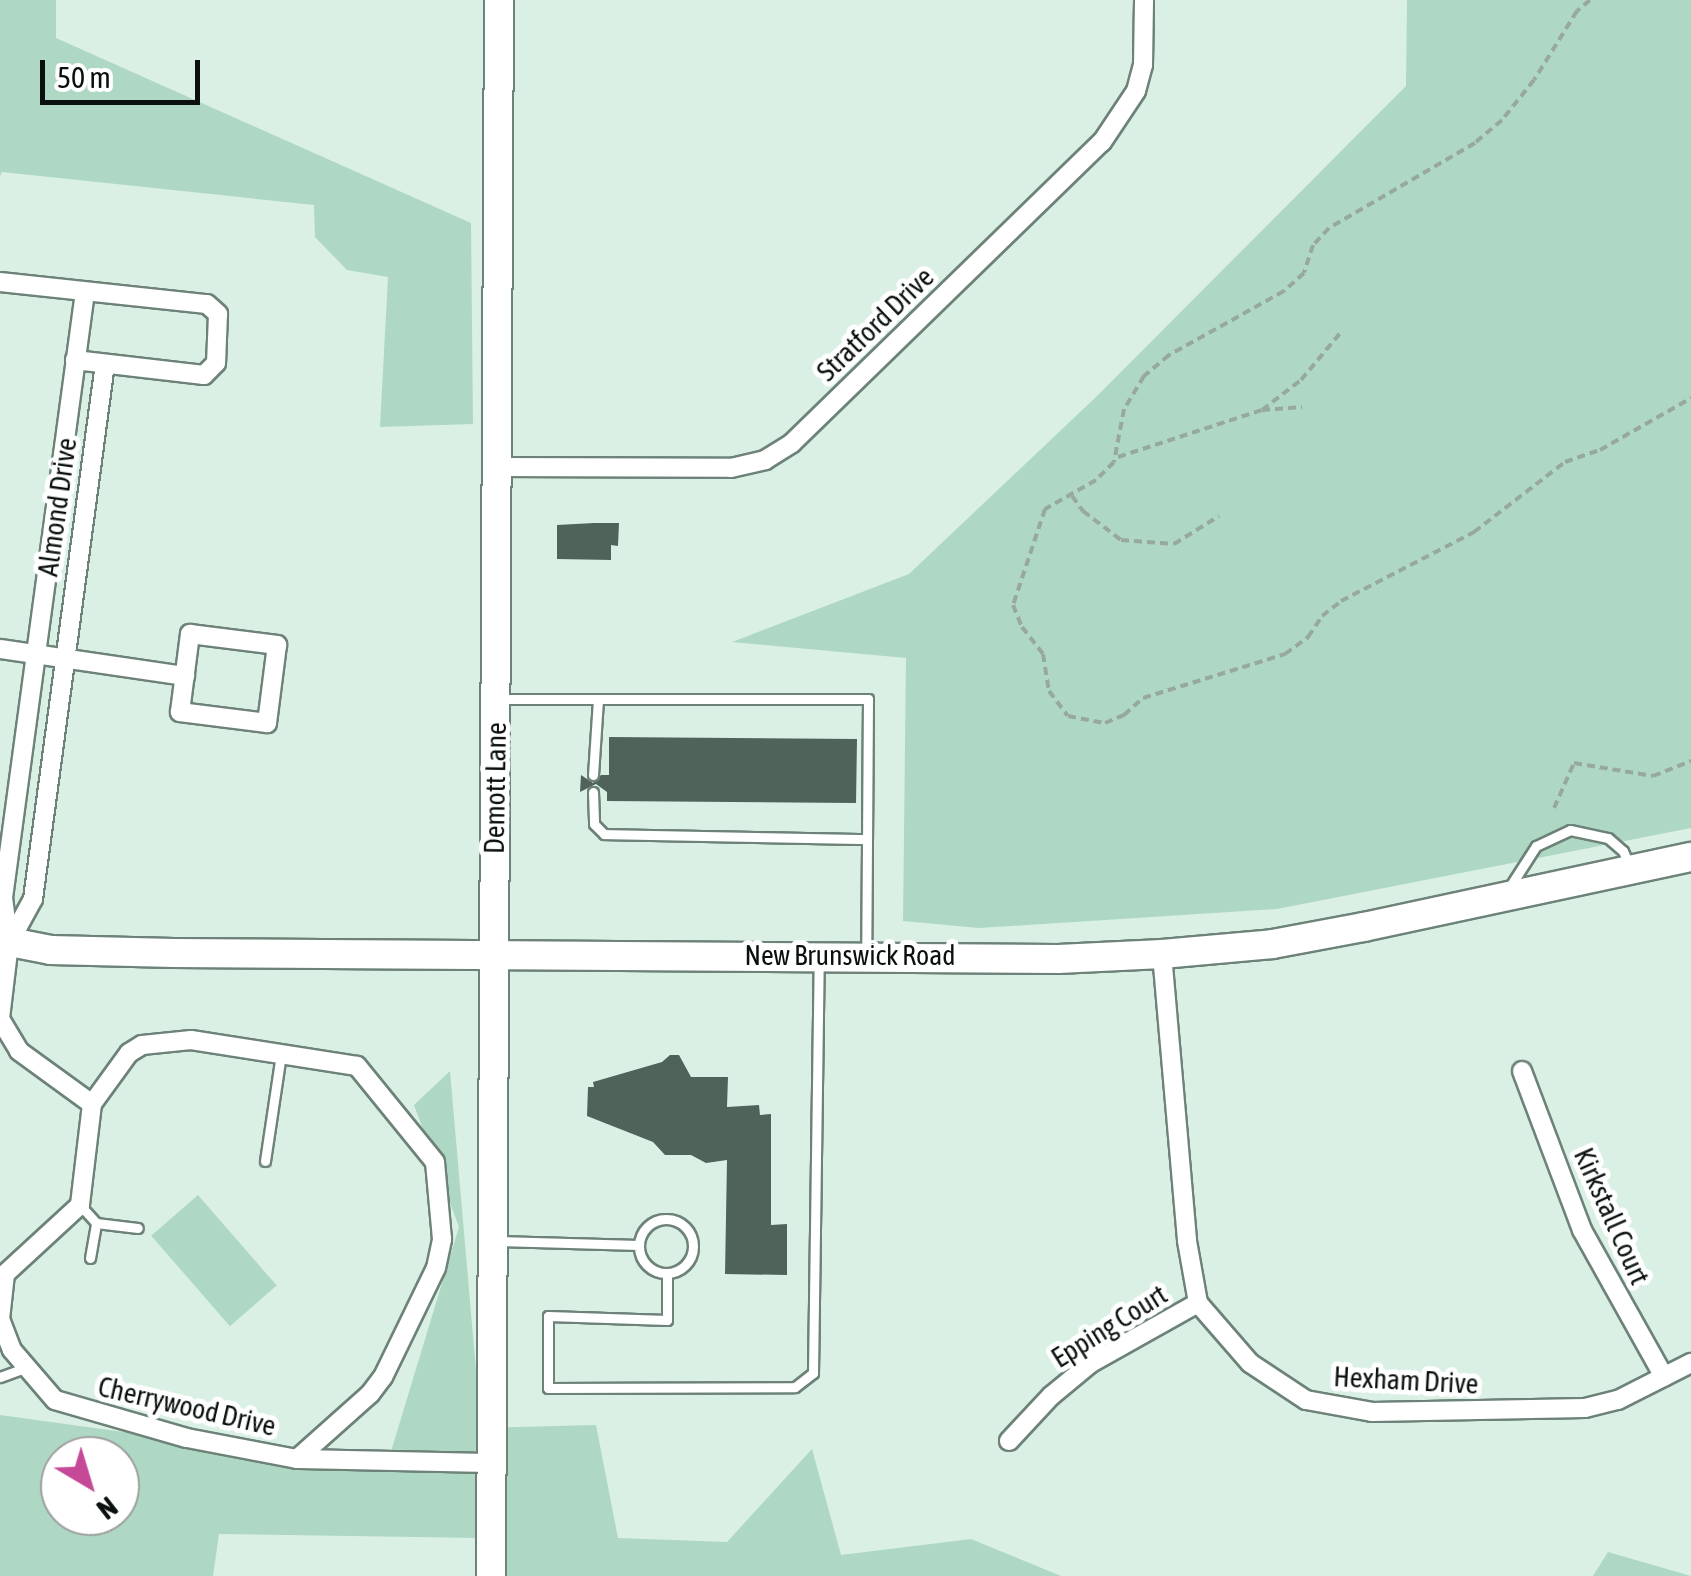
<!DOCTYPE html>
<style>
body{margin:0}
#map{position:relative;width:1691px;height:1576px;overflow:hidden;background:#daf0e5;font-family:"Asap Condensed",sans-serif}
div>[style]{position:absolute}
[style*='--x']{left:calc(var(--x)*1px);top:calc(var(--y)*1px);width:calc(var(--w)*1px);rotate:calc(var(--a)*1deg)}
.green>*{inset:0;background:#aed8c4;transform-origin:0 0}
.building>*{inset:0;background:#4f635a}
.path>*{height:4px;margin-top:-2px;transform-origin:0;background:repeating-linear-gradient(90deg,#97a8a0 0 8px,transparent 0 13px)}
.roads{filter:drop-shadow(2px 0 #6d8278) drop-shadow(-2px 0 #6d8278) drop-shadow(0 2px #6d8278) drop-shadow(0 -2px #6d8278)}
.lane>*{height:9px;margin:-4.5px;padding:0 4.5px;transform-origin:4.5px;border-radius:4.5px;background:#fff}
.lane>.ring{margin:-4.5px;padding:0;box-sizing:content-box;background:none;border:9px solid #fff;border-radius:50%}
.street>*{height:18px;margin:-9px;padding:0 9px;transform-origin:9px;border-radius:9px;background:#fff}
.secondary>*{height:28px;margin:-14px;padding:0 14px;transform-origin:14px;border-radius:14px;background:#fff}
span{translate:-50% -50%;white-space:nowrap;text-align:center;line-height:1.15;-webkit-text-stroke:10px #fff;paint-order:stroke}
.street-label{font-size:28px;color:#09100d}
.north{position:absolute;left:40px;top:1436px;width:100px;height:100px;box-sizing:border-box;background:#fff;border:2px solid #9d9f9e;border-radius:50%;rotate:142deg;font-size:28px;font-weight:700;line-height:40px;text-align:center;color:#09100d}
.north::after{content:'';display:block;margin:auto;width:35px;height:45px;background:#c64998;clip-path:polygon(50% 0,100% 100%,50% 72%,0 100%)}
.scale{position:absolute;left:40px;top:60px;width:160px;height:45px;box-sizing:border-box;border:5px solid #09100d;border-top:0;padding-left:12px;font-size:30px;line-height:35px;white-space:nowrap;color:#09100d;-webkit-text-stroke:8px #fff;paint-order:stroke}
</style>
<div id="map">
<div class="green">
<div style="clip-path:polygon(0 0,56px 0,56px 38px,471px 223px,473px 424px,380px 427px,388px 277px,347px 270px,315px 237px,314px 205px,2px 172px,0 176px)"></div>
<div style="clip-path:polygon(1407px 0,1691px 0,1691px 828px,1277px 909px,979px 928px,903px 921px,906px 658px,732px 642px,909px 574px,1097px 396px,1406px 86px)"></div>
<div style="clip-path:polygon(evenodd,450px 1071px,481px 1428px,596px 1425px,618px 1538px,727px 1542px,812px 1449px,841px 1555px,971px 1539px,1061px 1576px,480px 1576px,479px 1538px,219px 1534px,213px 1576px,0 1576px,0 1415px,386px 1468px,459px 1227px,414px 1105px,450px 1071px,60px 1456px,120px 1456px,120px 1516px,60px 1516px,60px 1456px)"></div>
<div style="left:198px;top:1195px;width:120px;height:62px;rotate:49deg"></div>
<div style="clip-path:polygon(1608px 1552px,1691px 1576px,1593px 1576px)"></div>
</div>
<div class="building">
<div style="clip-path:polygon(594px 523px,619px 523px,618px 546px,611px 545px,611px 560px,557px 559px,557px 525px)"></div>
<div style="clip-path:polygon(609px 737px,857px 739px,856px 803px,607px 801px,607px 792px,596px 784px,580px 792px,581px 775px,593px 783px,601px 775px,609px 775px)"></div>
<div style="clip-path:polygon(670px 1055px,679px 1055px,691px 1077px,728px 1077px,727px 1107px,759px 1105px,760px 1115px,771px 1114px,771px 1225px,787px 1224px,787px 1275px,725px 1274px,727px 1160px,706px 1163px,691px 1155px,665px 1155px,653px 1142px,587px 1116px,588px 1087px,594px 1087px,593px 1082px,662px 1062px)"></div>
</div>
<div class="path">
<div style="--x:1590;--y:0;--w:17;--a:140"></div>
<div style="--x:1577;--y:11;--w:81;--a:121.9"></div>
<div style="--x:1534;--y:80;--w:51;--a:128.7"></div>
<div style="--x:1502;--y:120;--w:35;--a:140"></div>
<div style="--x:1475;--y:143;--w:169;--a:149.8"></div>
<div style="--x:1329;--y:228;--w:23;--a:133"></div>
<div style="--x:1313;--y:245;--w:29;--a:108"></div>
<div style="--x:1304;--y:273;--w:27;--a:138"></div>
<div style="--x:1284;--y:291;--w:132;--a:150.9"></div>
<div style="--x:1169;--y:355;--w:33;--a:140"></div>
<div style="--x:1144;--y:376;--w:39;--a:121"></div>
<div style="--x:1124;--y:409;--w:54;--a:100.7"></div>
<div style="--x:1114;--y:462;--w:25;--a:135"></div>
<div style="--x:1096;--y:480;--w:59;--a:150.4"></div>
<div style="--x:1045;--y:509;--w:101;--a:108.4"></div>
<div style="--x:1013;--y:605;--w:24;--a:68"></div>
<div style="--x:1022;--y:627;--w:34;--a:52"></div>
<div style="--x:1043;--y:654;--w:37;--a:81"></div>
<div style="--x:1049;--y:691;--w:31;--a:53"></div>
<div style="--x:1068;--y:716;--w:38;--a:11"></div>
<div style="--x:1105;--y:723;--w:21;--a:-23"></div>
<div style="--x:1124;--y:715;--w:25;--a:-42"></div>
<div style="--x:1143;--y:698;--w:149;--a:-17.2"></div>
<div style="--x:1285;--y:654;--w:29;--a:-36"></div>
<div style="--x:1308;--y:637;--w:25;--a:-56"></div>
<div style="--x:1322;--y:616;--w:24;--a:-38"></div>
<div style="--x:1341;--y:601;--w:150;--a:-27.4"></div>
<div style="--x:1474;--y:532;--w:115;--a:-37.6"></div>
<div style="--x:1565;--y:462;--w:37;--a:-19"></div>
<div style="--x:1600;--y:450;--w:105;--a:-29.7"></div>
<div style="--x:1262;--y:410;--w:40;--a:-4.3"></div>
<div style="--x:1118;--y:457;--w:151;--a:-18.1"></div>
<div style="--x:1262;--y:410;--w:49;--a:-37.6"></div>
<div style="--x:1301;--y:380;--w:64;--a:-50.1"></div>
<div style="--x:1072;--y:496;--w:19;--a:54"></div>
<div style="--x:1083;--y:511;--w:48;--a:37.3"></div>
<div style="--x:1121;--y:540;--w:53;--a:4.3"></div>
<div style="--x:1174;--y:544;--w:53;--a:-31.9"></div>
<div style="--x:1554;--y:808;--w:49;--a:-66"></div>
<div style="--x:1574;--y:763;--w:80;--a:9.3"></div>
<div style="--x:1653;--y:776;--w:41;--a:-21.5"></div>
</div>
<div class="roads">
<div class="lane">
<div style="--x:499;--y:699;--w:369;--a:0"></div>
<div style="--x:868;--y:699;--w:255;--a:90.4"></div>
<div style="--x:593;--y:775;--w:76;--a:-86.2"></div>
<div style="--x:593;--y:792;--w:32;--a:88"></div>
<div style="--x:594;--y:824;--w:14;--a:45"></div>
<div style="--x:604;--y:834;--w:263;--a:1.1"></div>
<div style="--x:1509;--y:888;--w:50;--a:-57.3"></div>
<div style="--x:1536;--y:846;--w:38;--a:-25"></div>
<div style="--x:1570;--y:830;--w:39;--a:12"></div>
<div style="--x:1608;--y:838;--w:20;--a:41"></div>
<div style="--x:1623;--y:851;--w:17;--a:66"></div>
<div style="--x:265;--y:1161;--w:108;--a:-81.5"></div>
<div style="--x:80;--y:1205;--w:24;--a:48"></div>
<div style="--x:96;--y:1223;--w:42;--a:6.8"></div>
<div class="ring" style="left:639px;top:1219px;width:45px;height:45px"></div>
<div style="--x:498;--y:1241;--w:141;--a:1.6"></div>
<div style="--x:90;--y:1258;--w:36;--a:-80"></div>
<div style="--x:667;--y:1274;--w:46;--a:90"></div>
<div style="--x:667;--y:1320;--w:119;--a:-178.1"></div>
<div style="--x:548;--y:1316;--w:72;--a:90"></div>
<div style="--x:548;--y:1388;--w:247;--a:-0.2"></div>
<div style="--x:795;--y:1387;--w:23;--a:-38"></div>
<div style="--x:813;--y:1373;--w:410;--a:-89.2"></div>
<div style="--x:0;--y:1377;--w:29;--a:-20"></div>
</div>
<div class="street">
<div style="--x:0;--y:282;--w:208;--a:6.1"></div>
<div style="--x:207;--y:304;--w:15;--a:42"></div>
<div style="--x:218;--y:314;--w:49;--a:92.3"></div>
<div style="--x:216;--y:363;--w:17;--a:135"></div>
<div style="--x:204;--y:375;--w:130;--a:-173.4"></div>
<div style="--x:85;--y:292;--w:612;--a:97.71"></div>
<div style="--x:3;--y:898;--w:45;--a:82.4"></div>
<div style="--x:9;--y:943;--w:77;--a:96.8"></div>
<div style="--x:0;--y:1019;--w:37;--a:59"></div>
<div style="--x:19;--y:1051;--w:90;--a:36"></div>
<div style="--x:498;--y:467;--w:233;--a:0.2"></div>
<div style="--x:731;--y:468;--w:35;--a:-13"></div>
<div style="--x:765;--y:460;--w:32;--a:-32"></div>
<div style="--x:792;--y:443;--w:432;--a:-44.2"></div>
<div style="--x:1102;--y:142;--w:61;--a:-56.3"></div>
<div style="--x:1136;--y:91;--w:27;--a:-75"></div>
<div style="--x:1143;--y:65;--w:65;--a:-89.1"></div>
<div style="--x:190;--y:634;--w:88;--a:7.2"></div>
<div style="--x:277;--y:645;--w:79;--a:97.3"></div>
<div style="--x:267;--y:723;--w:88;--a:-172.8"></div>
<div style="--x:180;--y:712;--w:79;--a:-82.7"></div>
<div style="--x:0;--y:649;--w:187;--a:8.3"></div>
<div style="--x:9;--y:943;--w:50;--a:-61.4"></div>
<div style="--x:33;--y:899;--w:540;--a:-82.34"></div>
<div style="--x:1162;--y:954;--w:288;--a:85"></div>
<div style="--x:1187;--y:1241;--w:63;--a:79.9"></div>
<div style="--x:1198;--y:1303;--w:79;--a:49.1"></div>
<div style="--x:1250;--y:1363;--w:67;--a:33.5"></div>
<div style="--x:1306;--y:1400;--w:67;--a:10.3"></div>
<div style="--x:1372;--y:1412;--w:213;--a:-1.1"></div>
<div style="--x:1585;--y:1408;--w:34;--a:-14"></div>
<div style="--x:1618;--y:1400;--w:82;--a:-26.9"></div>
<div style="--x:1522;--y:1071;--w:170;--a:69.3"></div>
<div style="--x:1582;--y:1230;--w:168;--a:60.8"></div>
<div style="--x:1009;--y:1441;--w:62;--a:-47"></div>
<div style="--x:1051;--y:1396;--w:52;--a:-39.5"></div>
<div style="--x:1091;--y:1363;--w:123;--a:-29.3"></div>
<div style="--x:297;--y:1459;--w:98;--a:-41.7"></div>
<div style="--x:370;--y:1394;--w:21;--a:-53"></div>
<div style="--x:383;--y:1377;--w:121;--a:-64.1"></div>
<div style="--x:436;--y:1268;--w:30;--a:-78"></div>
<div style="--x:442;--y:1239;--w:77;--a:-95.2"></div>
<div style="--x:435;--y:1162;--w:124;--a:-129.1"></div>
<div style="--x:357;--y:1066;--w:168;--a:-171.1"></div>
<div style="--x:191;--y:1040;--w:49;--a:174.2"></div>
<div style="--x:142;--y:1045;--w:15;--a:148"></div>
<div style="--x:129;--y:1053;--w:63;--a:126"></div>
<div style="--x:92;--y:1104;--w:102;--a:96.8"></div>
<div style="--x:80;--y:1205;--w:102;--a:137.4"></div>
<div style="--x:5;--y:1274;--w:45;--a:96.3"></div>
<div style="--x:0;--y:1319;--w:33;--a:69"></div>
<div style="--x:12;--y:1350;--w:66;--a:49.3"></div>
<div style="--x:55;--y:1400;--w:137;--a:16.1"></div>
<div style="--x:187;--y:1438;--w:112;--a:10.8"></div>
<div style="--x:297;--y:1459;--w:194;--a:1.2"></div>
</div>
<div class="secondary">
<div style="--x:0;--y:940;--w:52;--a:11.1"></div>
<div style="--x:51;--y:950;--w:123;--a:1.4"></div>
<div style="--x:174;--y:953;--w:884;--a:0.39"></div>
<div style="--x:1058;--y:959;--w:104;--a:-2.8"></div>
<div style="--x:1162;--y:954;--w:111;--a:-5.1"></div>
<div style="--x:1273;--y:944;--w:93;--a:-10.6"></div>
<div style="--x:1364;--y:927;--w:334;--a:-12.1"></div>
<div style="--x:491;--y:1576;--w:1576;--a:-89.71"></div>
</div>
</div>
<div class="street-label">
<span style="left:875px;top:324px;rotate:-44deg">Stratford Drive</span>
<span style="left:57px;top:507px;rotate:-82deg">Almond Drive</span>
<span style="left:495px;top:788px;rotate:-89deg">Demott Lane</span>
<span style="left:850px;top:955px">New Brunswick Road</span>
<span style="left:1612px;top:1216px;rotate:66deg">Kirkstall Court</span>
<span style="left:1109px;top:1326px;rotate:-32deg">Epping Court</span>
<span style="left:1406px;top:1380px;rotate:3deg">Hexham Drive</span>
<span style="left:187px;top:1406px;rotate:13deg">Cherrywood Drive</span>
</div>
<div class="north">N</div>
<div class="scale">50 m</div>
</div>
